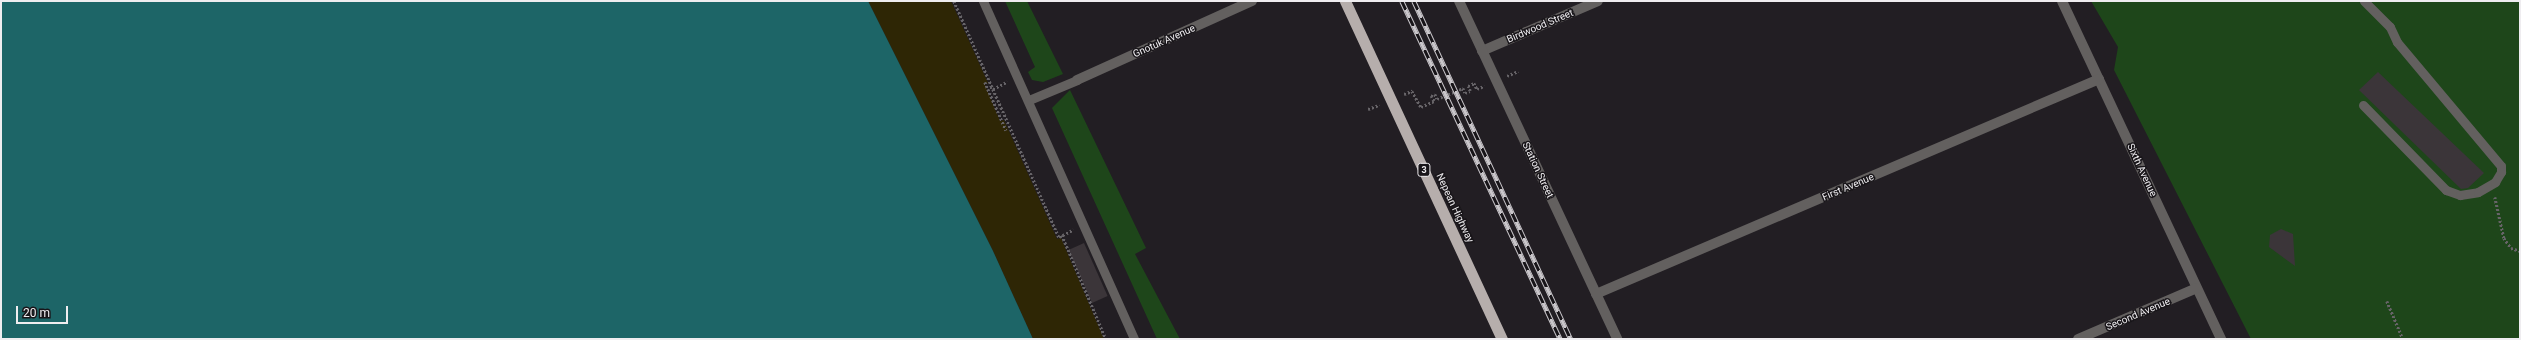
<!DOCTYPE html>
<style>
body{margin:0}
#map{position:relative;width:2521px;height:340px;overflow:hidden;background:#221e23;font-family:Roboto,sans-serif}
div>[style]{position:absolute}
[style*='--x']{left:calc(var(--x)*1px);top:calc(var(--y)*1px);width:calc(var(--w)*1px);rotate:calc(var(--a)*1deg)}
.green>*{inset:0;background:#1e461a}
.sand>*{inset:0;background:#2e2605}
.water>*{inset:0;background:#1d6567}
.building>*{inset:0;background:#3b3539;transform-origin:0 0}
.path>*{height:2.5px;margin-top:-1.25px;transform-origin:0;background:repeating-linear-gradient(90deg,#676468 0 2px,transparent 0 4px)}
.service>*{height:9px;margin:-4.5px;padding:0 4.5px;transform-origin:4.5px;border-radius:4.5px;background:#63605f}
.minor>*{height:10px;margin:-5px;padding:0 5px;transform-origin:5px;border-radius:5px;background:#63605f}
.tertiary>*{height:10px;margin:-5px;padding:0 5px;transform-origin:5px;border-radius:5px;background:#63605f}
.trunk>*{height:11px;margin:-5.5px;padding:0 5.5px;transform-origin:5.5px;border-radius:5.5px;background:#b6aeac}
.rail>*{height:4.5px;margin-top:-2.25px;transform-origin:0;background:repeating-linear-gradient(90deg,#181519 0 9px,#cac7cb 0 18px);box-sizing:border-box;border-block:1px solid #cac7cb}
span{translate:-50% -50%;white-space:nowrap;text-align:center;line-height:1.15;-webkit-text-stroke:3px #181519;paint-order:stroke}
.shield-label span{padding:1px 3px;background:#181519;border:1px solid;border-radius:3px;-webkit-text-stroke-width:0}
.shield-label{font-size:9px;color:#efedf0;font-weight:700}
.street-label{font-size:10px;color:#efedf0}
.frame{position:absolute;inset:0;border:2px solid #efedf0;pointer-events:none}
.scale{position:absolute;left:16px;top:306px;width:52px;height:18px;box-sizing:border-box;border:2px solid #efedf0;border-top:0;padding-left:5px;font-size:12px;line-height:14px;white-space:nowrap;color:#efedf0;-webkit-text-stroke:3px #181519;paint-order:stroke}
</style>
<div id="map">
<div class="green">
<div style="clip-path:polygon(1005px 1px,1027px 1px,1063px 74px,1043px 82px,1032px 80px,1028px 72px,1035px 67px)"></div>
<div style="clip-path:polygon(2091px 1px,2520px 1px,2520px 339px,2251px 339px,2114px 70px,2118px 47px)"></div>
<div style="clip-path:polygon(1070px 90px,1146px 248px,1135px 254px,1180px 339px,1157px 339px,1052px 108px)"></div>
</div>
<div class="sand">
<div style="clip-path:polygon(868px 1px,951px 1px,988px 83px,985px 85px,1000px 121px,1004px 120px,1057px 239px,1061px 238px,1104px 339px,1033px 339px,993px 251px)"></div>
</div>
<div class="water">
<div style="clip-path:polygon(1px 1px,868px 1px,993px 251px,1033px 339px,1px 339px)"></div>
</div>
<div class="building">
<div style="clip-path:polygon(2378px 72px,2484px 173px,2468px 188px,2461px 189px,2359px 90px)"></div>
<div style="clip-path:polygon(2281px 229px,2293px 234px,2295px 266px,2269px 247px,2270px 235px)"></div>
<div style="left:1084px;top:243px;width:58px;height:17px;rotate:66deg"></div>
</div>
<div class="path">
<div style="--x:954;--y:1;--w:96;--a:66.1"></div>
<div style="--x:993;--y:89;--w:16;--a:-27"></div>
<div style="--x:1507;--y:76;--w:12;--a:-24"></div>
<div style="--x:985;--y:82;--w:8;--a:67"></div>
<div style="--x:992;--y:87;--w:4;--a:153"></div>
<div style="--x:988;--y:89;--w:45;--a:66.3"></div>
<div style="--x:993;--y:89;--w:162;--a:66"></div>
<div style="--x:1059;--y:237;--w:16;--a:-27"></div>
<div style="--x:1404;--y:94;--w:9;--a:-21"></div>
<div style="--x:1412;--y:91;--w:18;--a:61"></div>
<div style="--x:1421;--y:107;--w:14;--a:-25"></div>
<div style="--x:1434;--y:101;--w:6;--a:-121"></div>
<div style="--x:1431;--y:96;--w:4;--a:-27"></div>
<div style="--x:1435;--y:94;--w:5;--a:68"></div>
<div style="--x:1437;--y:99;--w:28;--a:-23"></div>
<div style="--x:1463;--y:88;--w:5;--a:68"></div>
<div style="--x:1465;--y:93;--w:5;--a:-22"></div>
<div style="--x:1470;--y:91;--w:5;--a:-112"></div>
<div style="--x:1468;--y:86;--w:7;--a:-27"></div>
<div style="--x:1474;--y:83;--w:7;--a:63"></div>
<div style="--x:1477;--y:89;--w:8;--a:-23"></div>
<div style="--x:1368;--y:109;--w:12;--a:-20"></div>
<div style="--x:2495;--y:197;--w:42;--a:77.6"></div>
<div style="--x:2504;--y:238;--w:12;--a:55"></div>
<div style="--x:2511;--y:248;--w:9;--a:18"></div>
<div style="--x:1062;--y:235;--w:113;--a:67.1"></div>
<div style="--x:2387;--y:301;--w:41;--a:67.2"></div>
</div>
<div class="service">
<div style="--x:983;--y:1;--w:370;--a:65.9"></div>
<div style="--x:1029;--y:100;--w:52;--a:-22.6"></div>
<div style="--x:2363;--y:105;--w:119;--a:45.7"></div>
<div style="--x:2446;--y:190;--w:15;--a:20"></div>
<div style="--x:2460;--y:195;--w:18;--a:-9"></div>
<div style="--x:2478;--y:192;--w:20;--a:-30"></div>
<div style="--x:2495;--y:182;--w:12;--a:-59"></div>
<div style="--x:2501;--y:172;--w:6;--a:-90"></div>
<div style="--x:2501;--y:166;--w:162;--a:-130"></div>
<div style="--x:2397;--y:42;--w:17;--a:-115"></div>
<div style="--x:2390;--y:27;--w:37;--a:-135"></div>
</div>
<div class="minor">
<div style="--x:2062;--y:1;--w:374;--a:64.8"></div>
<div style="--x:1482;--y:51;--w:126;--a:-23.3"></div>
<div style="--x:1077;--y:80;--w:192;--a:-24.3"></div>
<div style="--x:1596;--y:294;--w:547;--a:-23.14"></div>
<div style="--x:2078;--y:339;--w:129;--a:-23.2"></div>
</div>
<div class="tertiary">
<div style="--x:1459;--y:1;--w:373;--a:64.9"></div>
</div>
<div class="trunk">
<div style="--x:1345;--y:1;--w:373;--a:65.1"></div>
</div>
<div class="rail">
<div style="--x:1402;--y:1;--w:373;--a:64.9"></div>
<div style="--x:1414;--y:1;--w:373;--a:65.1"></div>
</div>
<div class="shield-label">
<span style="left:1424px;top:170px">3</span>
</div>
<div class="street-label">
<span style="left:1540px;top:26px;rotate:-23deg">Birdwood Street</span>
<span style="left:1164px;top:41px;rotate:-24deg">Gnotuk Avenue</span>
<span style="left:1538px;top:170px;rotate:65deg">Station Street</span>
<span style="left:2142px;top:170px;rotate:65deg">Sixth Avenue</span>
<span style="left:1848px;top:187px;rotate:-23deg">First Avenue</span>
<span style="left:1455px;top:208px;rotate:65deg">Nepean Highway</span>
<span style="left:2138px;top:314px;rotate:-23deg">Second Avenue</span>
</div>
<div class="frame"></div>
<div class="scale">20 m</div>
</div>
